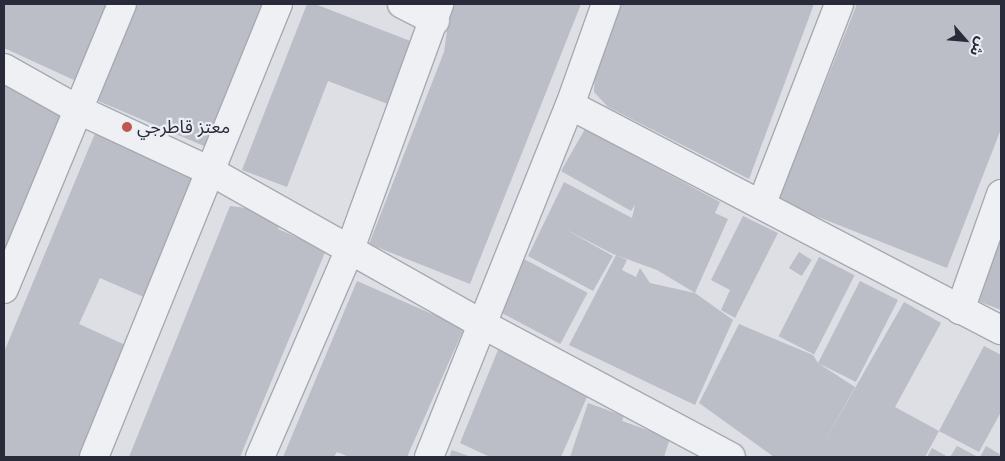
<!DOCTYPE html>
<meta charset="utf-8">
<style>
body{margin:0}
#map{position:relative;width:1005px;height:461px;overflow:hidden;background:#dddfe5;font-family:Quicksand,"Noto Sans Arabic",sans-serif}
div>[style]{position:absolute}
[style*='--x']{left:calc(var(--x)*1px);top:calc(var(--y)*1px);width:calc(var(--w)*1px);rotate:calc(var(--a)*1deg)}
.building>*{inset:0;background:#bbbdc7;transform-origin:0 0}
.roads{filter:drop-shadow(1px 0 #a7a9b2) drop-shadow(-1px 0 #a7a9b2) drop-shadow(0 1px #a7a9b2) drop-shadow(0 -1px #a7a9b2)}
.minor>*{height:28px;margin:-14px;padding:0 14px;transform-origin:14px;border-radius:14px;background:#eff0f4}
.dots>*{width:14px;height:14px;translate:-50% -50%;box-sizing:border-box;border:2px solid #eceef3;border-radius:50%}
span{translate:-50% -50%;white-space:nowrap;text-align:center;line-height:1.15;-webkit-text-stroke:4.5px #eceef3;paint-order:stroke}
.poi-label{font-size:18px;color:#292b3a}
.left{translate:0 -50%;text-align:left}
.frame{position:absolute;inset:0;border:5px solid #292b3a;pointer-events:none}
.north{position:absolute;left:940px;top:15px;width:50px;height:50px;-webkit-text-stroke:4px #eceef3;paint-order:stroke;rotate:117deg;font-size:14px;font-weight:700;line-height:20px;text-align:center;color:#292b3a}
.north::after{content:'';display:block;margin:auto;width:18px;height:22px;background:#292b3a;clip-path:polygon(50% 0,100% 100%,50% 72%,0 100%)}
</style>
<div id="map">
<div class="building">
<div style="clip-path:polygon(4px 4px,108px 4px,74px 80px,4px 48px)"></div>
<div style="clip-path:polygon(136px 4px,263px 4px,204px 146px,96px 100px)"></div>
<div style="clip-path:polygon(307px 4px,315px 4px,418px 44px,393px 106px,328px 81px,287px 187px,242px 170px)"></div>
<div style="clip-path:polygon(451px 4px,581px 4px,470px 284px,369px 244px,444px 52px)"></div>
<div style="clip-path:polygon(618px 4px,814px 4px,749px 179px,608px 107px,594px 92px,595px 69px)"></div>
<div style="clip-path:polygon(857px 4px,1001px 4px,1001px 129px,947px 268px,778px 201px)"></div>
<div style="clip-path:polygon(4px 84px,61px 115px,4px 256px)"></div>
<div style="clip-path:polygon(585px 129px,720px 202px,715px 213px,728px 219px,695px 293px,657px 270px,613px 254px,563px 228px,613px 256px,593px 291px,528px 256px,564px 182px,632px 218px,635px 205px,631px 211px,561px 171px)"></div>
<div style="clip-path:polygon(96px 131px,192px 178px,146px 298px,100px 278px,79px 324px,132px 348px,83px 457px,4px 457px,4px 352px)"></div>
<div style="clip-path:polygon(230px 206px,285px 213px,278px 229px,326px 250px,240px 457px,129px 457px)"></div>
<div style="clip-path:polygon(743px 216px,778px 233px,735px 318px,721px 310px,730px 290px,711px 280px)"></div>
<div style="clip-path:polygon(1001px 227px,1001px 310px,973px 299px)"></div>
<div style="left:799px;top:252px;width:15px;height:19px;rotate:32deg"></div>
<div style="clip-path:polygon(616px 255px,627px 260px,622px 270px,636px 277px,640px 268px,650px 283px,695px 293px,733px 320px,695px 405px,569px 345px)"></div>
<div style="left:819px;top:257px;width:40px;height:89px;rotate:27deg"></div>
<div style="left:524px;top:259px;width:72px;height:58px;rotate:28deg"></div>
<div style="clip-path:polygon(357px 281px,464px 328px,407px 457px,349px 457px,337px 452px,334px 457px,283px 457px)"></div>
<div style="clip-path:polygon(860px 281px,898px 300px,856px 382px,818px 363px,855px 387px,818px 453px,904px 302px,941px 323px,895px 407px,939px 431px,984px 346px,1001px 355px,1001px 412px,979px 452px,939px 431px,925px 457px,774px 457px,699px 403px,739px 324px,813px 355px,818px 363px)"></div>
<div style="clip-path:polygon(498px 350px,587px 397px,561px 457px,490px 457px,460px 443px)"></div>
<div style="clip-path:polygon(588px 403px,624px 416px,622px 421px,670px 438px,664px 457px,570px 457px)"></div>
<div style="clip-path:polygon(957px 446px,978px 457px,950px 457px)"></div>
<div style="clip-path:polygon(986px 446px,1001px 455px,1001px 457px,980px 457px)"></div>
<div style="clip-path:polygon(932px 448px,948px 457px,927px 457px)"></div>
<div style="clip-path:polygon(452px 450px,471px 457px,449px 457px)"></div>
</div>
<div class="roads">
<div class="minor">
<div style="--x:402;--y:4;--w:37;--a:27"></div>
<div style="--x:4;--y:68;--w:84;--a:29.3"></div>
<div style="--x:77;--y:109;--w:149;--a:25"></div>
<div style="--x:212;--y:172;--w:310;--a:29.4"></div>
<div style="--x:482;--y:324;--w:282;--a:28.1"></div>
<div style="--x:570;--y:105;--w:486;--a:27.6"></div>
<div style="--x:762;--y:203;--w:213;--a:-68.8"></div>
<div style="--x:4;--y:289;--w:308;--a:-67.5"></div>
<div style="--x:960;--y:310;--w:123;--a:-70.5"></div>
<div style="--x:94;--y:457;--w:489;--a:-67.9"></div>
<div style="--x:260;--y:457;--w:227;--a:-66.6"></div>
<div style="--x:350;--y:249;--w:261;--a:-70"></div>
<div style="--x:429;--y:457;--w:379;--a:-68.2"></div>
<div style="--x:570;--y:105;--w:107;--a:-70.4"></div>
</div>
</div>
<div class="dots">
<div style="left:127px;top:127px;background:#bd5750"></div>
</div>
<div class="poi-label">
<span class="left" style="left:137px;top:127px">معتز قاطرجي</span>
</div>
<div class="frame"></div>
<div class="north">ش</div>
</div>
